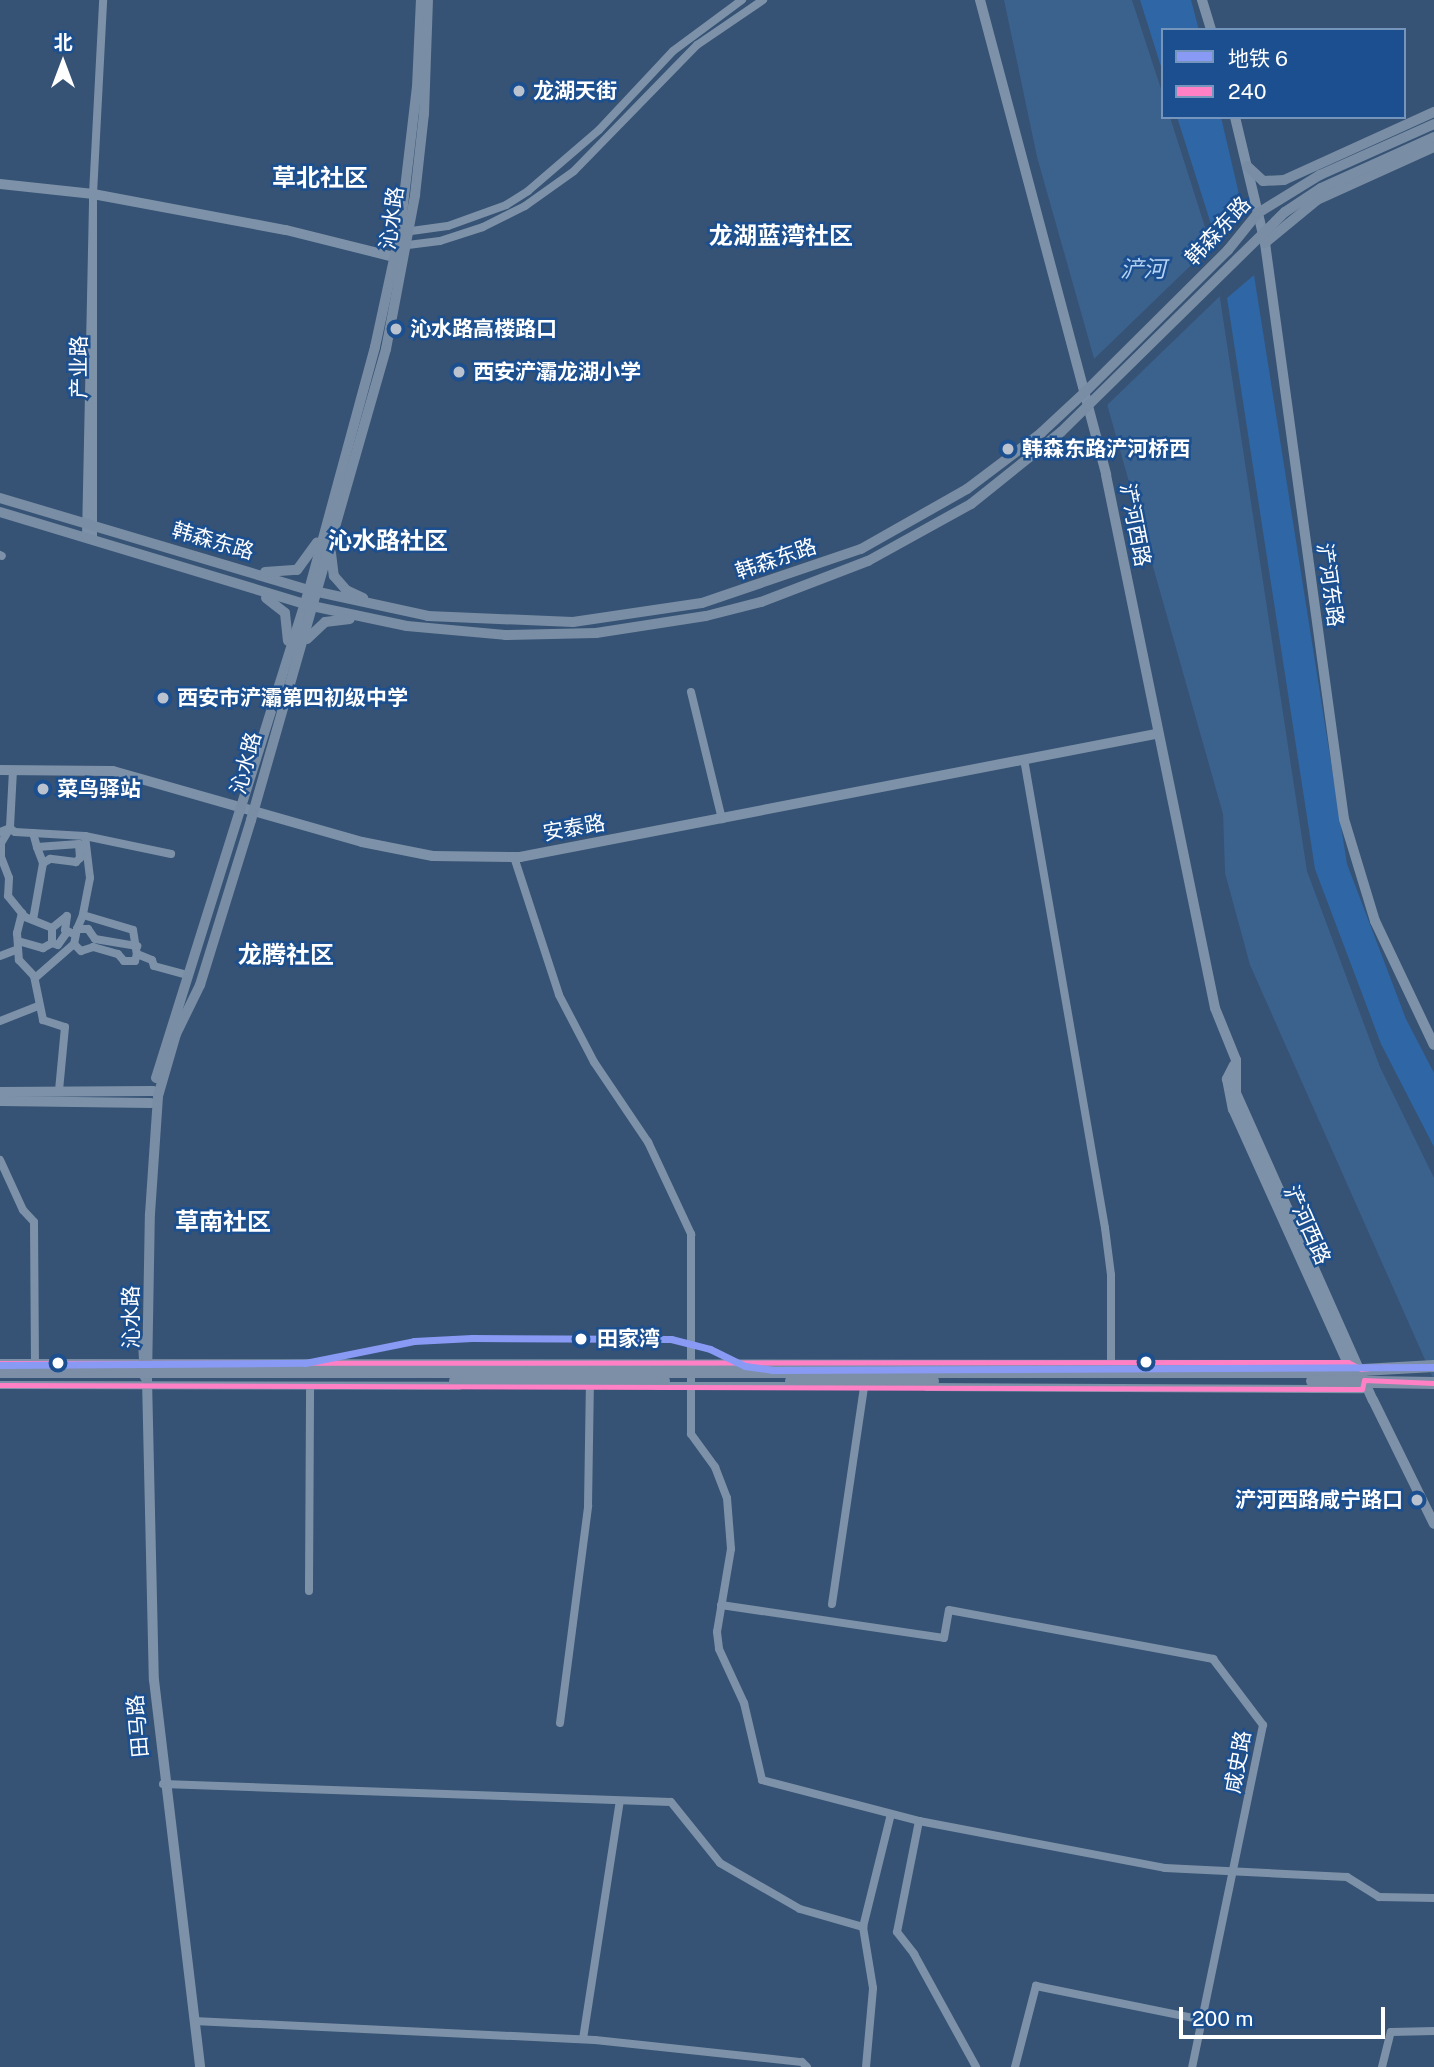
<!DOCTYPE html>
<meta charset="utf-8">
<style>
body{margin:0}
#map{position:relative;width:1434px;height:2067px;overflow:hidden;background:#365274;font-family:"Public Sans","Noto Sans SC",sans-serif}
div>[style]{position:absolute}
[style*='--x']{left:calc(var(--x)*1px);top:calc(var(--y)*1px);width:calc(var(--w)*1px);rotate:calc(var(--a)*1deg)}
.green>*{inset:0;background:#2f66a5}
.water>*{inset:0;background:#3b618d}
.pier>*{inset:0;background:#365274}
.minor>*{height:8px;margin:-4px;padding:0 4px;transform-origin:4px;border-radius:4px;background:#7d92a8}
.tertiary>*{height:10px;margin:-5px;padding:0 5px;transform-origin:5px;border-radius:5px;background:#7d92a8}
.secondary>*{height:10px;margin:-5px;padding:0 5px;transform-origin:5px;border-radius:5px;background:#798da4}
.primary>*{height:12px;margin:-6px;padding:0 6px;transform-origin:6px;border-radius:6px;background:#7d8ea7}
.bus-1>*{height:5px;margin:-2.5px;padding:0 2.5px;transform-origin:2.5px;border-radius:2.5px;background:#ff80c5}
.metro-1>*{height:7px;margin:-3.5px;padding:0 3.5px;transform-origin:3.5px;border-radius:3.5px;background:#899af5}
.dots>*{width:19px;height:19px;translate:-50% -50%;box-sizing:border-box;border:4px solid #1b4f8f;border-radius:50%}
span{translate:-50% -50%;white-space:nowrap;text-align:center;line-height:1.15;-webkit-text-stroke:5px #1b4f8f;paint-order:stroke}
.poi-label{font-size:21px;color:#fff;font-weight:700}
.left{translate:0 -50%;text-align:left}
.right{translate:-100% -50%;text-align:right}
.street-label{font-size:21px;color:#fff}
.stop-label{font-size:21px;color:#fff;font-weight:700}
.water-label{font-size:23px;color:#b5d3f5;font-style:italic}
.quarter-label{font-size:24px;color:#fff;font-weight:700}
.legend{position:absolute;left:1161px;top:28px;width:245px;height:91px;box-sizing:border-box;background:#1b4f8f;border:2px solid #7695bc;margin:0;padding:9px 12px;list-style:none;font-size:21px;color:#fff}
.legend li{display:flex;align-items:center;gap:14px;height:35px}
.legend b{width:35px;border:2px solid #7695bc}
.north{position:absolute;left:28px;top:28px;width:70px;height:70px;-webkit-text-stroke:5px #1b4f8f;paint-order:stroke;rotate:0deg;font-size:19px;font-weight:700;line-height:28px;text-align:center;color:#fff}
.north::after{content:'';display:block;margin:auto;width:24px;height:32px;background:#fff;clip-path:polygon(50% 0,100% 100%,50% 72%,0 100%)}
.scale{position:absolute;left:1179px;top:2007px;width:206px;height:32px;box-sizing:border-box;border:4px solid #fff;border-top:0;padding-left:9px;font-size:21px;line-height:24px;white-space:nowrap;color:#fff;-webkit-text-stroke:5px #1b4f8f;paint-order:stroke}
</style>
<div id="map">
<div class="green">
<div style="clip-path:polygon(1140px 0,1191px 0,1199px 30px,1163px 30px,1163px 73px)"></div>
<div style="clip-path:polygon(1177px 117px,1221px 117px,1242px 207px,1216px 240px)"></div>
<div style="clip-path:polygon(1254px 275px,1347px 864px,1406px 1019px,1434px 1073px,1434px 1147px,1381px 1044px,1315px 869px,1227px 298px)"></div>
</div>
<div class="water">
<div style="clip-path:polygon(1004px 0,1132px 0,1163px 95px,1163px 117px,1170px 117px,1213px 252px,1307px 871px,1380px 1067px,1434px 1178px,1434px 1380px,1250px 965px,1225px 873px,1223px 814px,1037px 157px)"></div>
</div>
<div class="pier">
<div style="clip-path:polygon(1214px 243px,1223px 293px,1103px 409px,1090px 363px)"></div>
</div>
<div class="minor">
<div style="--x:93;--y:194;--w:194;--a:-87"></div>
<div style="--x:404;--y:232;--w:44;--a:-7.8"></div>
<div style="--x:448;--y:226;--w:62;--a:-19.9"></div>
<div style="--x:506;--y:205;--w:26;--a:-32"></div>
<div style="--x:528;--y:191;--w:94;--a:-40.7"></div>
<div style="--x:599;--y:130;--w:108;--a:-46.9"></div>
<div style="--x:673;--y:51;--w:86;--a:-36.5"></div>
<div style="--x:400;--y:246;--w:40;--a:-7.1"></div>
<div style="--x:440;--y:241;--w:45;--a:-18"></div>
<div style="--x:483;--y:227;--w:47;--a:-26.6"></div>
<div style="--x:525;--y:206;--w:60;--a:-35.5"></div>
<div style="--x:574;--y:171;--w:176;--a:-45.7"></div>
<div style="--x:697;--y:45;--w:80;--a:-34.3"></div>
<div style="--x:86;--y:537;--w:343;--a:-88.8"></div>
<div style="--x:93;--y:194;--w:346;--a:90"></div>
<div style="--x:0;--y:555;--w:2;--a:27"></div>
<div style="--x:691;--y:692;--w:131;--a:76.3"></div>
<div style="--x:1024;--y:759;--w:476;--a:80.2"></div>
<div style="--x:1105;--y:1228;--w:47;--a:82.7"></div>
<div style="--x:1111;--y:1275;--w:91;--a:90"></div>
<div style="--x:13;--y:770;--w:58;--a:93"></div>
<div style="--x:10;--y:828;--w:6;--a:39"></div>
<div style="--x:15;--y:832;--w:70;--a:3.3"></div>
<div style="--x:85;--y:836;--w:42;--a:83.2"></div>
<div style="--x:90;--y:878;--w:38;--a:101"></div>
<div style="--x:83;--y:915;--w:52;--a:16.7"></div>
<div style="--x:133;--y:930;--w:24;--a:81"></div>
<div style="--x:137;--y:954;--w:16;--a:22"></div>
<div style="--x:152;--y:960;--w:6;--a:72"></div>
<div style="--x:154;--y:966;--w:35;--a:15"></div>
<div style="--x:0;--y:832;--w:11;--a:-22"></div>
<div style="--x:10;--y:828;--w:17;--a:121"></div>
<div style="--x:1;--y:843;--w:14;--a:90"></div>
<div style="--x:1;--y:857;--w:22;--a:69"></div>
<div style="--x:9;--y:878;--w:18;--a:93"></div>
<div style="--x:8;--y:896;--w:27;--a:51"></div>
<div style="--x:25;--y:917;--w:29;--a:22"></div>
<div style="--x:52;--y:928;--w:19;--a:-39"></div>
<div style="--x:67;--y:916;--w:14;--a:98"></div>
<div style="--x:65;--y:930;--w:10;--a:24"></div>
<div style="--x:33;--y:833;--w:15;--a:74"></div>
<div style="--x:37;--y:847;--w:42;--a:-4.1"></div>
<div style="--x:79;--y:844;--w:14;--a:86"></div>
<div style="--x:80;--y:858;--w:6;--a:135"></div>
<div style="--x:76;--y:862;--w:26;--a:-173"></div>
<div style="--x:50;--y:859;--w:8;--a:150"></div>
<div style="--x:43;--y:863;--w:17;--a:-111"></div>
<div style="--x:85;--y:836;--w:88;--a:11.8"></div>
<div style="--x:514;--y:857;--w:145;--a:71.9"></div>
<div style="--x:559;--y:995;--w:76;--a:62.4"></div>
<div style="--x:594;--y:1062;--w:97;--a:56"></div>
<div style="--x:648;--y:1142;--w:102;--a:64.9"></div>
<div style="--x:691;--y:1234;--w:200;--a:90"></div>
<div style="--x:691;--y:1434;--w:41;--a:54"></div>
<div style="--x:715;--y:1467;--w:33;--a:69"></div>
<div style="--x:727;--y:1498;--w:51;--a:85.5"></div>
<div style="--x:731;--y:1549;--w:84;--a:99.6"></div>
<div style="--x:717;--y:1632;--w:17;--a:83"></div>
<div style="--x:719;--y:1649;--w:60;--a:65.2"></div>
<div style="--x:744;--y:1703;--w:79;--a:76.8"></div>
<div style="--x:762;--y:1780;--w:162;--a:14.6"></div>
<div style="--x:919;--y:1821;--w:250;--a:10.8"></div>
<div style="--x:1165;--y:1868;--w:182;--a:2.8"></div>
<div style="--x:1347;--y:1877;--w:38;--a:32"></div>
<div style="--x:1379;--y:1897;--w:55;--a:1"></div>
<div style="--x:22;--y:913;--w:21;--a:104"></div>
<div style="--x:17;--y:933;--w:27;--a:86"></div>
<div style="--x:19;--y:960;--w:22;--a:47"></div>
<div style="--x:34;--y:976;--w:45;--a:78.4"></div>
<div style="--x:43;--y:1020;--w:23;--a:18"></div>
<div style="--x:65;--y:1027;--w:64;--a:95.4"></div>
<div style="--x:83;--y:915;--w:15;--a:113"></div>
<div style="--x:77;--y:929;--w:11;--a:0"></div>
<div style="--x:88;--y:929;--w:12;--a:55"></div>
<div style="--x:95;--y:939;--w:43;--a:9.5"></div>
<div style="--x:33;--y:920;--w:58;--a:-80"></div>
<div style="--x:52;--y:928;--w:15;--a:90"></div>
<div style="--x:52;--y:943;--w:6;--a:18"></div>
<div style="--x:58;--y:945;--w:16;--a:-55"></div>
<div style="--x:77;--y:929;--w:15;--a:101"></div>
<div style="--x:74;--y:944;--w:10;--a:45"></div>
<div style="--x:81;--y:951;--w:13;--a:-18"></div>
<div style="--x:93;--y:947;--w:26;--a:16"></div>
<div style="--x:118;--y:954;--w:9;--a:49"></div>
<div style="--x:124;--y:961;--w:11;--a:0"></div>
<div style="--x:135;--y:961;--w:7;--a:-74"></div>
<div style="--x:18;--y:941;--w:26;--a:16"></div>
<div style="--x:43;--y:948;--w:10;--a:-29"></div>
<div style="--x:0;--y:956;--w:19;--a:-21"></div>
<div style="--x:35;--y:978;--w:52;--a:-41.1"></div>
<div style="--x:0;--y:1021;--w:41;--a:-21.5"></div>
<div style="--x:0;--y:1160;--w:55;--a:65.3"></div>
<div style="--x:23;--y:1210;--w:16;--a:47"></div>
<div style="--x:34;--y:1222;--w:141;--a:89.6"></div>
<div style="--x:0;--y:1363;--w:1352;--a:0.04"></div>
<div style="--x:0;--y:1385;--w:459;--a:0.1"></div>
<div style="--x:657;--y:1386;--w:142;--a:0"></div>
<div style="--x:927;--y:1387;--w:435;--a:0.3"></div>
<div style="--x:1362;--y:1389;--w:9;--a:-77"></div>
<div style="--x:309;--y:1591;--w:205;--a:-89.7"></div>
<div style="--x:832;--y:1604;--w:225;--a:-81.6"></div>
<div style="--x:721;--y:1605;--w:225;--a:8.4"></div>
<div style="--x:944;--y:1638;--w:28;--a:-80"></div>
<div style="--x:949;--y:1610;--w:269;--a:10.5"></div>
<div style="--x:1213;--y:1659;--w:83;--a:52.9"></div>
<div style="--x:1263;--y:1725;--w:349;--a:101.7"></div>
<div style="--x:560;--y:1723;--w:219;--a:-82.6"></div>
<div style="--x:588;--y:1506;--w:124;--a:-89.1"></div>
<div style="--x:163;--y:1784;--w:508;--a:2.03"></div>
<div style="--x:671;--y:1802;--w:78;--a:51.2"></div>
<div style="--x:720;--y:1863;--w:92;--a:29.9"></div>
<div style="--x:800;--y:1909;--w:66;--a:15.9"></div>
<div style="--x:919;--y:1821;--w:113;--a:101.2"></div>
<div style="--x:897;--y:1932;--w:28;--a:52"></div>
<div style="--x:914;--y:1954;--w:129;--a:61.2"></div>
<div style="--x:194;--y:2021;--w:401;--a:2.7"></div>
<div style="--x:595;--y:2040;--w:208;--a:6.1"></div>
<div style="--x:802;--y:2062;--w:7;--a:45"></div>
<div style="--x:583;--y:2039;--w:241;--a:-81.2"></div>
<div style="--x:866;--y:2067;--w:79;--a:-84.9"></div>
<div style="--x:873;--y:1988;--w:62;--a:-99.3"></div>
<div style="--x:863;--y:1927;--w:116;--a:-76.1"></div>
<div style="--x:1015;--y:2067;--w:84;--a:-75.5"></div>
<div style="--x:1036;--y:1986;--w:170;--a:11.5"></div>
<div style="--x:1382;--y:2067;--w:36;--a:-76"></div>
<div style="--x:1391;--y:2032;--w:43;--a:-1.3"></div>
</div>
<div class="tertiary">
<div style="--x:980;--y:0;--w:491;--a:75.1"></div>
<div style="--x:1106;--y:475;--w:544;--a:78.44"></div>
<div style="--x:1215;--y:1008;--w:56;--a:68"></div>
<div style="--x:1236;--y:1060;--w:33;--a:90"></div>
<div style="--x:1236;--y:1093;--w:336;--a:66"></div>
<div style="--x:1373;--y:1400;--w:138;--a:63.8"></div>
<div style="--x:1202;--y:0;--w:31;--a:73"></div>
<div style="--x:1235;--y:117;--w:130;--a:76.6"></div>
<div style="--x:1265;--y:243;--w:581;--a:82.19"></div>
<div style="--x:1344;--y:819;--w:107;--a:73.1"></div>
<div style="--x:1375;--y:921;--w:137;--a:64.6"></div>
<div style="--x:0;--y:184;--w:94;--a:6.1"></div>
<div style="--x:93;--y:194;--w:196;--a:10.6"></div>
<div style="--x:286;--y:230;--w:120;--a:14"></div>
<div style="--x:0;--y:770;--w:113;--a:0.5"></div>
<div style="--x:113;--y:771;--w:259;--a:15.9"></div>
<div style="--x:362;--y:842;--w:72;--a:11.2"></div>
<div style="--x:433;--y:856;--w:87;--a:0.7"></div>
<div style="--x:520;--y:857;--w:648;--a:-10.95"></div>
<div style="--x:1234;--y:1065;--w:16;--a:117"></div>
<div style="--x:1227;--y:1079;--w:31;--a:79"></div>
<div style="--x:1233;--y:1109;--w:292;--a:65.7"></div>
<div style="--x:0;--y:1092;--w:153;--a:-0.4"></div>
<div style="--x:0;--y:1101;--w:151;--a:0.8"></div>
<div style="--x:147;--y:1379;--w:301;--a:88.7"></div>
<div style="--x:154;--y:1680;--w:390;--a:83.2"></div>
</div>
<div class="secondary">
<div style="--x:1247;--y:166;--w:22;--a:43"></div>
<div style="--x:1263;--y:181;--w:21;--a:-3"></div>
<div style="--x:1284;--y:180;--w:165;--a:-24.4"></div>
<div style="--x:1265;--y:243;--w:67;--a:-39.6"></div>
<div style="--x:1317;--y:200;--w:128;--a:-24.4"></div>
<div style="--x:0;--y:498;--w:322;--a:16.6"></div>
<div style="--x:309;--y:590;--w:122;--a:12.3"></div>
<div style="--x:428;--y:616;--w:145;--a:2.4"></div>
<div style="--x:573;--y:622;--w:130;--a:-8.4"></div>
<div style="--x:702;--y:603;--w:168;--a:-18.8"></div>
<div style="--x:861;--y:549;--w:122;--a:-29.5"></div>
<div style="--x:967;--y:489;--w:93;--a:-37.1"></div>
<div style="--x:1041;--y:433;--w:60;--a:-43"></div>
<div style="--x:1085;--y:392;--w:202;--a:-44.8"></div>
<div style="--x:1228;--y:250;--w:48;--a:-51"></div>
<div style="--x:1258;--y:213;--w:73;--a:-31.5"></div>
<div style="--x:1320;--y:175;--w:125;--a:-24.1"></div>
<div style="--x:0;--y:512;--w:326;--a:16.8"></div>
<div style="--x:312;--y:606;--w:97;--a:11.9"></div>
<div style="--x:407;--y:626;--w:98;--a:5.2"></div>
<div style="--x:505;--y:635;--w:91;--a:-1.3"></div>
<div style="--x:596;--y:633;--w:111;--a:-8.8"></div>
<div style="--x:706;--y:616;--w:57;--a:-14.3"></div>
<div style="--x:761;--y:602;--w:115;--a:-21"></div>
<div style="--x:868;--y:561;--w:118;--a:-29"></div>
<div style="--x:971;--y:504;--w:115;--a:-38.7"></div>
<div style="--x:1061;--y:432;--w:314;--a:-44.5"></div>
<div style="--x:1285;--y:212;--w:43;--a:-33.7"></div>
<div style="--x:1321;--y:188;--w:124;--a:-24.3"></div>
<div style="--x:331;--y:553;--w:23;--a:83"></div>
<div style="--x:334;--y:576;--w:18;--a:49"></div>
<div style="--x:346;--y:590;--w:19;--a:25"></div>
<div style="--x:265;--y:572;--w:32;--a:-4"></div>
<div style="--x:297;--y:570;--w:34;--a:-54"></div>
<div style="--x:266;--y:598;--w:24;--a:38"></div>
<div style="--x:285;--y:613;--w:28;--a:84"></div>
<div style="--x:307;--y:639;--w:25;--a:-43"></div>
<div style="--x:325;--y:622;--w:25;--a:-7"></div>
<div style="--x:156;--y:1078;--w:511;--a:-72.59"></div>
<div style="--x:309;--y:590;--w:252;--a:-74.8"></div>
<div style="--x:375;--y:347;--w:119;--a:-77.8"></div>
<div style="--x:400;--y:231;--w:145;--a:-83.3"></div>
<div style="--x:417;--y:87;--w:87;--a:-87.4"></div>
<div style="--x:143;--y:1341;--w:36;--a:87"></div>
<div style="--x:147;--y:1379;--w:165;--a:-89"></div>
<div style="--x:150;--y:1214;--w:118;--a:-86.1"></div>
<div style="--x:158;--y:1096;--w:65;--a:-73.8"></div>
<div style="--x:176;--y:1034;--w:55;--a:-63.9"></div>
<div style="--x:200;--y:985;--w:173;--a:-72.8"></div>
<div style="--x:251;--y:820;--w:490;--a:-74"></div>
<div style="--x:386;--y:349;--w:157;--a:-79.3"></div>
<div style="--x:415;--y:195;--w:81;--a:-83.7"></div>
<div style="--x:424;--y:114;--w:114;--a:-88"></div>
</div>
<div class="primary">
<div style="--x:0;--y:1372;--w:1327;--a:0"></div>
<div style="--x:1327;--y:1372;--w:107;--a:-3.2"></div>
<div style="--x:455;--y:1381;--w:209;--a:0"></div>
<div style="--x:791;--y:1381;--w:142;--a:0"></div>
<div style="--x:1312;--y:1381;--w:122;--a:0.9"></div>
</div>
<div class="bus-1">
<div style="--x:0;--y:1363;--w:1348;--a:-0.04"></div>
<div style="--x:1348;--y:1362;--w:15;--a:28"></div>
<div style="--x:1361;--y:1369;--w:27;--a:-6"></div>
<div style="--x:0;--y:1385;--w:1362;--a:0.17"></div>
<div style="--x:1362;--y:1389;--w:9;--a:-77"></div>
<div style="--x:1364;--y:1380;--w:70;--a:2.5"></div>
</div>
<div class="metro-1">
<div style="--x:0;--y:1365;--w:305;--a:-0.4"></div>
<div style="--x:305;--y:1363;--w:111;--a:-11.4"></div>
<div style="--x:414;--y:1341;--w:58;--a:-3"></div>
<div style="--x:472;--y:1338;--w:199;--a:0.3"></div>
<div style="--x:671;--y:1339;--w:40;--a:14.4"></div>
<div style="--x:710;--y:1349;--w:39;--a:26"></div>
<div style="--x:745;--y:1366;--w:27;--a:8"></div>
<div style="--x:772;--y:1370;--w:662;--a:-0.26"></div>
</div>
<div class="dots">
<div style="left:519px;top:91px;background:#b9c2ce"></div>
<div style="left:396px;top:329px;background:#b9c2ce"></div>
<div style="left:459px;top:372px;background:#b9c2ce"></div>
<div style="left:1008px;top:449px;background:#b9c2ce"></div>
<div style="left:163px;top:698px;background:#b9c2ce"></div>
<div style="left:43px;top:789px;background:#b9c2ce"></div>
<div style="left:581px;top:1339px;background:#fff"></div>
<div style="left:1146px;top:1362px;background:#fff"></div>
<div style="left:58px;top:1363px;background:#fff"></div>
<div style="left:1417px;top:1500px;background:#b9c2ce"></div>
</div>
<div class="poi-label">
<span class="left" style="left:533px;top:91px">龙湖天街</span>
<span class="left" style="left:410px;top:329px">沁水路高楼路口</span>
<span class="left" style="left:473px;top:372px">西安浐灞龙湖小学</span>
<span class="left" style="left:1022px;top:449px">韩森东路浐河桥西</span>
<span class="left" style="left:177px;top:698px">西安市浐灞第四初级中学</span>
<span class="left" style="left:57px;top:789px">菜鸟驿站</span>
<span class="right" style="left:1403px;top:1500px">浐河西路咸宁路口</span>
</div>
<div class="street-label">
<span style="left:392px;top:218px;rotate:-82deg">沁水路</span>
<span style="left:1218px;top:231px;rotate:-47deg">韩森东路</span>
<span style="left:79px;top:367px;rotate:-90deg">产业路</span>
<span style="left:1135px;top:525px;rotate:79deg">浐河西路</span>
<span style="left:213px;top:541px;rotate:16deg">韩森东路</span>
<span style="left:776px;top:559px;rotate:-19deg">韩森东路</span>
<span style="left:1330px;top:585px;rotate:82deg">浐河东路</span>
<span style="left:246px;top:763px;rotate:-75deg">沁水路</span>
<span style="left:574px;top:828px;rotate:-10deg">安泰路</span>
<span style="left:1307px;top:1225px;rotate:66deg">浐河西路</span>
<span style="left:131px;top:1317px;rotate:-90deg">沁水路</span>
<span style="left:138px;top:1726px;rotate:-95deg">田马路</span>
<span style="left:1238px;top:1762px;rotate:-80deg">咸史路</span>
</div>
<div class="stop-label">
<span class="left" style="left:597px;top:1339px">田家湾</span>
</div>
<div class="water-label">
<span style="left:1143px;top:269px">浐河</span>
</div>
<div class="quarter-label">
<span style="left:320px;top:178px">草北社区</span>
<span style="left:781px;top:236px">龙湖蓝湾社区</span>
<span style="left:388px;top:541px">沁水路社区</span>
<span style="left:286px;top:955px">龙腾社区</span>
<span style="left:223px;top:1222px">草南社区</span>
</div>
<ul class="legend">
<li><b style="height:9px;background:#899af5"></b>地铁 6</li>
<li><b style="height:9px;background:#ff80c5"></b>240</li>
</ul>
<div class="north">北</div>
<div class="scale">200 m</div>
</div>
